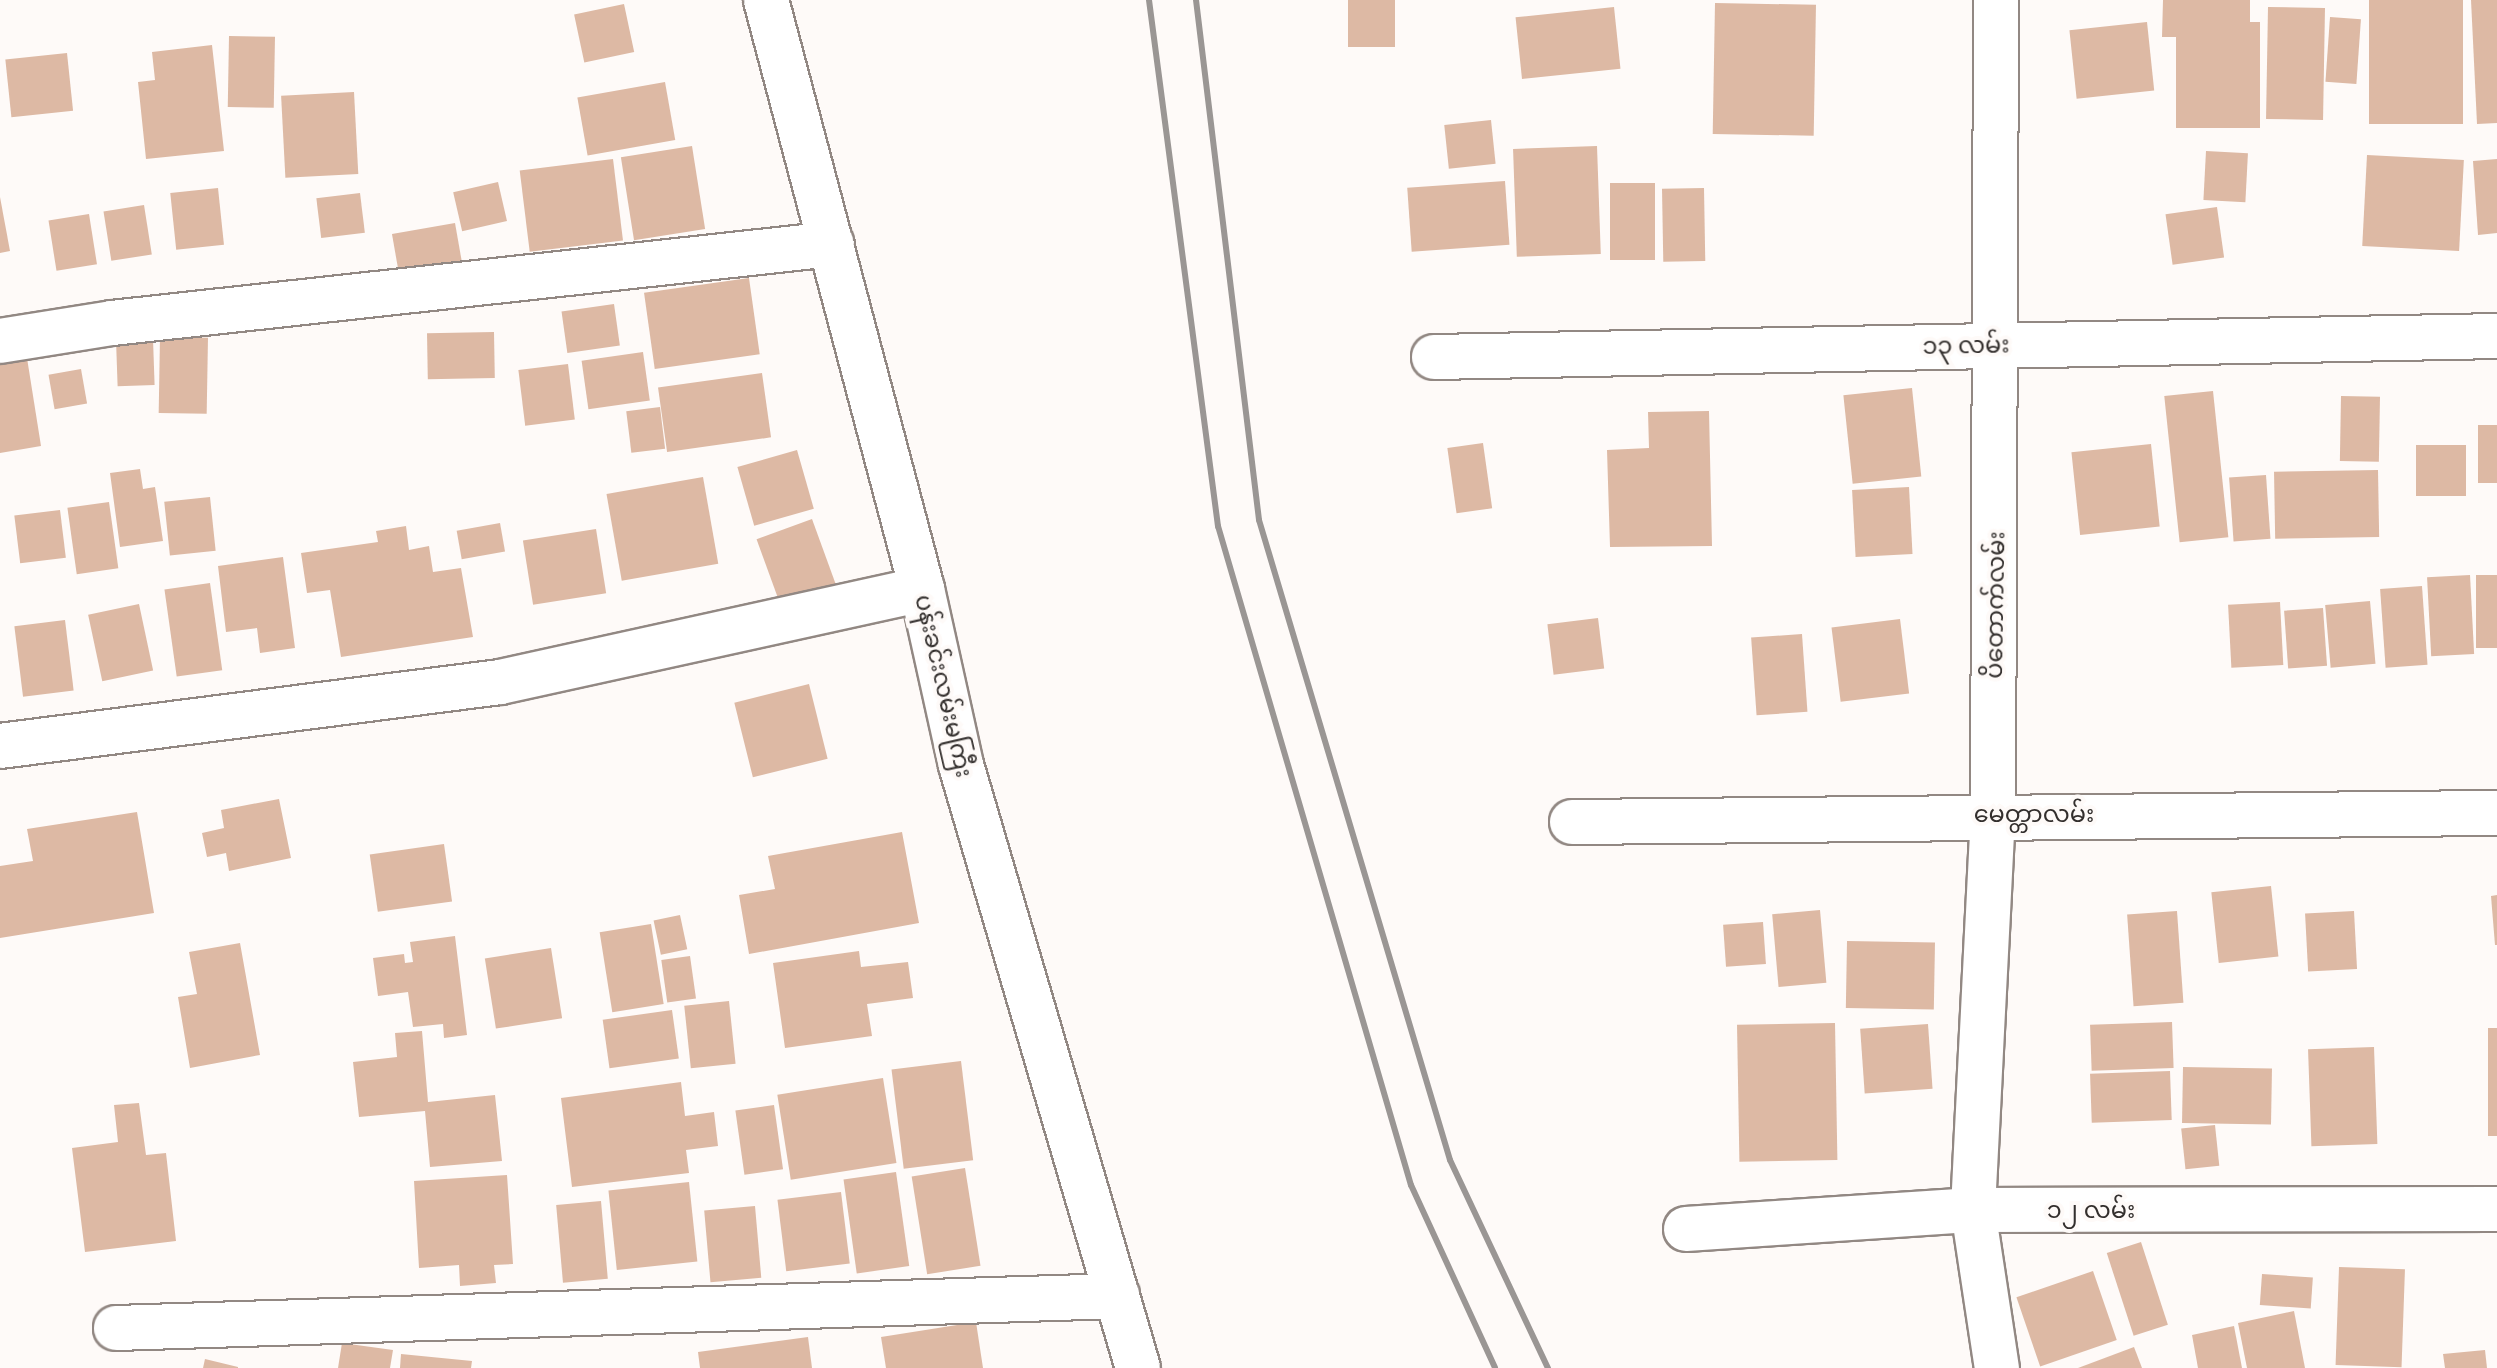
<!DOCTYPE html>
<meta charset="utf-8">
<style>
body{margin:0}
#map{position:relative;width:2497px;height:1368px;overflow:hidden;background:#fefaf8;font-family:"IBM Plex Sans","Noto Sans Myanmar",sans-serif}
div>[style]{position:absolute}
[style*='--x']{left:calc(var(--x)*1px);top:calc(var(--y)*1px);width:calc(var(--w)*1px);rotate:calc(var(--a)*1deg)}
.building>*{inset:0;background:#ddb9a4;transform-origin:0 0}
.roads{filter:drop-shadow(2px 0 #928883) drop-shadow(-2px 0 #928883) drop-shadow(0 2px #928883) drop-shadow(0 -2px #928883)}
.minor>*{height:44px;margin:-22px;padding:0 22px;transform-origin:22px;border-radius:22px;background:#fff}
.primary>*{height:44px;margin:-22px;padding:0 22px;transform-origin:22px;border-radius:22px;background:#fff}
.rail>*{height:6px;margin:-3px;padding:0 3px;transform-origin:3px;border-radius:3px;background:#9a9694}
span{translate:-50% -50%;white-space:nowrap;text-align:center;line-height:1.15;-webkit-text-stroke:8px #fefaf8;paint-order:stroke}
.street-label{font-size:24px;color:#332f2d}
</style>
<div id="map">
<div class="building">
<div style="left:1348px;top:0;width:47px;height:47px"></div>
<div style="clip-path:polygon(2163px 0,2250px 0,2250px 22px,2260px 22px,2260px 128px,2176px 128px,2176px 37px,2162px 37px)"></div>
<div style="left:2369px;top:0;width:94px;height:124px"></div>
<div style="clip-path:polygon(2471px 0,2497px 0,2497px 123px,2477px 124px)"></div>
<div style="left:1715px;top:3px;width:101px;height:131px;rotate:1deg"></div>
<div style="left:624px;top:4px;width:49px;height:51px;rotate:78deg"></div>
<div style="left:1614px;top:7px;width:62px;height:99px;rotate:84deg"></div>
<div style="left:2268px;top:7px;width:57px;height:112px;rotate:1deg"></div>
<div style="left:2330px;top:17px;width:31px;height:65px;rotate:4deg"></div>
<div style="left:2147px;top:22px;width:69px;height:78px;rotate:84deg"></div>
<div style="left:229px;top:36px;width:46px;height:71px;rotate:1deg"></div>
<div style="clip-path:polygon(212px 45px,224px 151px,146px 159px,138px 82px,155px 80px,152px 52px)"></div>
<div style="left:67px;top:53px;width:58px;height:62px;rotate:84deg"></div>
<div style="left:665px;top:82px;width:59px;height:89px;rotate:80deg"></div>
<div style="left:354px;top:92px;width:82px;height:73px;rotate:87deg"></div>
<div style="left:1491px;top:120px;width:44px;height:47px;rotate:84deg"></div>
<div style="left:692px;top:146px;width:84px;height:72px;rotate:81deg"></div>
<div style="left:1597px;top:146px;width:108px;height:84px;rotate:88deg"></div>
<div style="left:2206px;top:151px;width:42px;height:49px;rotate:3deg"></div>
<div style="left:2367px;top:155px;width:97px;height:91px;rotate:3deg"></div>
<div style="left:613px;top:159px;width:82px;height:94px;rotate:83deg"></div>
<div style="clip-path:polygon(2497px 159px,2497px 233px,2478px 235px,2473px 161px)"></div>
<div style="left:1505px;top:181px;width:64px;height:98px;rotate:86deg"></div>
<div style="left:498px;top:182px;width:40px;height:46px;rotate:77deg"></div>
<div style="left:1610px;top:183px;width:45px;height:77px"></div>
<div style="left:218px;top:188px;width:57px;height:48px;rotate:84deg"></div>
<div style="left:1704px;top:188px;width:73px;height:42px;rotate:89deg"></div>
<div style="left:360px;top:193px;width:40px;height:44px;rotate:83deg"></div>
<div style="clip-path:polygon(0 197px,10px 251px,0 253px)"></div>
<div style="left:144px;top:205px;width:50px;height:41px;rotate:81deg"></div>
<div style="left:2217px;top:207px;width:51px;height:52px;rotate:82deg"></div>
<div style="left:89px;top:214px;width:51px;height:41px;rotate:81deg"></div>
<div style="left:455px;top:223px;width:47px;height:64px;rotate:80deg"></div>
<div style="left:749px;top:278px;width:77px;height:106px;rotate:82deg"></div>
<div style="left:614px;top:304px;width:42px;height:53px;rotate:82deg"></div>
<div style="left:494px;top:332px;width:46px;height:67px;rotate:89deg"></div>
<div style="left:160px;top:337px;width:48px;height:76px;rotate:1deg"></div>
<div style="left:153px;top:339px;width:46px;height:37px;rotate:88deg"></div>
<div style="left:643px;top:352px;width:49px;height:62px;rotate:82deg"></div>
<div style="clip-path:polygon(27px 358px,41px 446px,0 453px,0 362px)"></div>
<div style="left:568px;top:364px;width:56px;height:50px;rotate:83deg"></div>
<div style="left:81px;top:369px;width:35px;height:33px;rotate:80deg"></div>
<div style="left:762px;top:373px;width:65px;height:105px;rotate:82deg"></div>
<div style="left:1912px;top:388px;width:89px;height:69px;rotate:84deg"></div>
<div style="left:2213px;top:391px;width:147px;height:49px;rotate:84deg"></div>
<div style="left:2341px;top:396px;width:39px;height:65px;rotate:1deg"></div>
<div style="left:660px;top:407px;width:42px;height:34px;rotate:83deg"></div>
<div style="clip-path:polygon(1709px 411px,1712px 546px,1610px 547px,1607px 450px,1649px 448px,1648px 412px)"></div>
<div style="left:2478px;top:425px;width:19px;height:58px"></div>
<div style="left:1483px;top:443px;width:66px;height:36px;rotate:82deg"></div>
<div style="left:2151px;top:444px;width:83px;height:80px;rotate:84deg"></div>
<div style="left:2416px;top:445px;width:50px;height:51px"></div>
<div style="left:797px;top:450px;width:61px;height:62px;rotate:74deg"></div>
<div style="clip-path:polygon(140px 469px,143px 489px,155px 487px,163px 541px,120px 547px,110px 473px)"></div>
<div style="left:2378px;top:470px;width:67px;height:104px;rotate:89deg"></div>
<div style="left:2266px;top:475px;width:64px;height:37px;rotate:86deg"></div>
<div style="left:703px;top:477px;width:88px;height:98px;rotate:80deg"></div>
<div style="left:1909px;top:487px;width:67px;height:57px;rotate:87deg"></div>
<div style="left:210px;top:497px;width:54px;height:46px;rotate:84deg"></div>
<div style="left:109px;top:502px;width:67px;height:42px;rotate:82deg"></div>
<div style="left:60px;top:510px;width:48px;height:46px;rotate:83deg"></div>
<div style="left:812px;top:519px;width:74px;height:59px;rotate:70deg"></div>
<div style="left:500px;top:523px;width:29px;height:44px;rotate:80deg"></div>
<div style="clip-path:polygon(406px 526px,409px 550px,429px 546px,433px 572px,461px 568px,473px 637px,341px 657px,330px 590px,307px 593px,301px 553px,378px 542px,376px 531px)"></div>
<div style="left:596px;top:529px;width:65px;height:74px;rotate:81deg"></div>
<div style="clip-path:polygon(283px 557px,295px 648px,260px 653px,257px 628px,226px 632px,218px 566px)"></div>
<div style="left:2470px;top:575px;width:79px;height:43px;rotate:87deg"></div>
<div style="left:2497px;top:575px;width:73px;height:21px;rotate:90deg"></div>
<div style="left:210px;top:583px;width:88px;height:46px;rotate:82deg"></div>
<div style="left:2422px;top:586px;width:79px;height:42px;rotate:86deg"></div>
<div style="left:2370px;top:601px;width:63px;height:45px;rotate:85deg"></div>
<div style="left:2280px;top:602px;width:63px;height:52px;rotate:87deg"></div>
<div style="left:139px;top:604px;width:68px;height:52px;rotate:78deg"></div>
<div style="left:2323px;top:608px;width:58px;height:39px;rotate:86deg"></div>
<div style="left:1598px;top:618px;width:51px;height:51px;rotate:83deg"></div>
<div style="left:1900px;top:619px;width:75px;height:69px;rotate:83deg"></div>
<div style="left:65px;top:620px;width:71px;height:51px;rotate:83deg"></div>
<div style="left:1802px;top:634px;width:78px;height:51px;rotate:86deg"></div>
<div style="left:809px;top:684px;width:77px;height:77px;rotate:76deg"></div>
<div style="clip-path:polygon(279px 799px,291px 858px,229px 871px,226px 853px,207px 857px,202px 833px,224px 828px,221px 810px)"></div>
<div style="clip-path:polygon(137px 812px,154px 913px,0 938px,0 866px,33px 861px,27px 829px)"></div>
<div style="clip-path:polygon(902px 832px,919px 923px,749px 954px,739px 895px,775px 889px,768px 856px)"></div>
<div style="left:444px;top:844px;width:58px;height:75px;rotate:82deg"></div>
<div style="left:2271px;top:886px;width:71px;height:60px;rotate:84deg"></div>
<div style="clip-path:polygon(2497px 895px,2497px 945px,2495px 945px,2491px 896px)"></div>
<div style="left:1820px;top:910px;width:73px;height:48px;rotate:85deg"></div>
<div style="left:2177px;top:911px;width:92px;height:50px;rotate:86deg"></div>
<div style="left:2354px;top:911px;width:58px;height:49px;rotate:87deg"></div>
<div style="left:680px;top:915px;width:35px;height:27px;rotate:78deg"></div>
<div style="left:1763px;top:922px;width:42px;height:40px;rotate:86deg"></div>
<div style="left:651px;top:924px;width:81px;height:52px;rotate:81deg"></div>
<div style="clip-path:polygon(455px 936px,467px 1035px,444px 1038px,443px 1024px,413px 1027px,408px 992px,378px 996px,373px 958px,404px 954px,405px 963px,413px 962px,410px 942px)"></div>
<div style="left:1847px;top:941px;width:88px;height:67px;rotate:1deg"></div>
<div style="clip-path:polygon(240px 943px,260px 1055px,190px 1068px,178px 997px,197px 994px,189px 952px)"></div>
<div style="left:551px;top:948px;width:71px;height:67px;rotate:81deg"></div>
<div style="clip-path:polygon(859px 951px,861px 967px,908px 962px,913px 998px,867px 1004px,872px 1036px,785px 1048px,773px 963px)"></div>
<div style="left:690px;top:956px;width:43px;height:29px;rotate:82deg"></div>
<div style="left:729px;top:1001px;width:63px;height:45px;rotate:84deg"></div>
<div style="left:672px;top:1010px;width:49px;height:70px;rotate:82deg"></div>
<div style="left:2172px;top:1022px;width:46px;height:82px;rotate:88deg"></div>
<div style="left:1835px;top:1023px;width:137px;height:98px;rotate:89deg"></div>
<div style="left:1928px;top:1024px;width:65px;height:68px;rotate:86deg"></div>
<div style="left:2488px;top:1028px;width:9px;height:108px"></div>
<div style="clip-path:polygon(422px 1031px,428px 1102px,495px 1095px,502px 1161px,430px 1167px,425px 1111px,359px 1117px,353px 1062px,397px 1057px,395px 1033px)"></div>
<div style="left:2374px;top:1047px;width:97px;height:66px;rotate:88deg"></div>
<div style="left:961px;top:1061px;width:100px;height:70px;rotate:83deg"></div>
<div style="left:2183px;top:1067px;width:89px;height:56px;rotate:1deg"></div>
<div style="left:2170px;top:1071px;width:49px;height:80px;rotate:88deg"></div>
<div style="left:883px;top:1078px;width:86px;height:107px;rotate:81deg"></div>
<div style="clip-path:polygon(681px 1082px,685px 1116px,714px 1112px,718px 1146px,686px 1150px,689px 1173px,572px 1187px,561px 1098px)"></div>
<div style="clip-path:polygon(139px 1103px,146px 1155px,166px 1153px,176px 1241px,85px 1252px,72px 1148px,118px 1142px,114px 1105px)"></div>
<div style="left:774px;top:1105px;width:65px;height:39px;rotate:82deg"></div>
<div style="left:2215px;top:1125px;width:41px;height:34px;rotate:84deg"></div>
<div style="left:965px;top:1168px;width:99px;height:54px;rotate:81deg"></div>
<div style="left:896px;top:1172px;width:95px;height:53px;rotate:82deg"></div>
<div style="clip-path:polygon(507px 1175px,513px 1264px,494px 1265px,496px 1283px,460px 1286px,459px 1265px,419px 1268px,414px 1181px)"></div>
<div style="left:689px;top:1182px;width:80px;height:81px;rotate:84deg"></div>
<div style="left:841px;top:1192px;width:72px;height:64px;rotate:83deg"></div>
<div style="left:601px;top:1201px;width:78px;height:45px;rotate:85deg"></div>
<div style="left:755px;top:1206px;width:72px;height:51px;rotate:85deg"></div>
<div style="left:2141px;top:1242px;width:87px;height:36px;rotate:72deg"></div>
<div style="left:2339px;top:1267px;width:66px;height:98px;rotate:2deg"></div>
<div style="left:2093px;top:1271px;width:73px;height:81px;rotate:71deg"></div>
<div style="left:2262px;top:1274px;width:51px;height:31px;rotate:4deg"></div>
<div style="clip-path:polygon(2294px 1311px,2305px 1368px,2247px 1368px,2238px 1323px)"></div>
<div style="clip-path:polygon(976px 1322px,983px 1368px,886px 1368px,881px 1337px)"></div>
<div style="clip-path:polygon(2234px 1326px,2242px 1368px,2198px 1368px,2192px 1335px)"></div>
<div style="clip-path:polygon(808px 1337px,812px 1368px,700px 1368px,698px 1352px)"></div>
<div style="clip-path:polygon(342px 1343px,393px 1350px,390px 1368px,338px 1368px)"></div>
<div style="clip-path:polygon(2134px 1347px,2142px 1368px,2078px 1368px)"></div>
<div style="clip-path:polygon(2485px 1350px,2487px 1368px,2445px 1368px,2443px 1354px)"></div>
<div style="clip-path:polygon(401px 1354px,472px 1361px,471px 1368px,400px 1368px)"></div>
<div style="clip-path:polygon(205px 1359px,238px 1367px,238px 1368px,203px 1368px)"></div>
</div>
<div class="roads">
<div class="minor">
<div style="--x:1996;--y:0;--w:814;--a:90.21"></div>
<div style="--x:1993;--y:814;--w:397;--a:92.9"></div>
<div style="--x:1973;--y:1210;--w:160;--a:81.4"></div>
<div style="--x:0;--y:341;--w:113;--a:-9.1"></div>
<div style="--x:112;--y:323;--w:724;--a:-6.26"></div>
<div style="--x:1434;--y:357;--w:1063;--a:-1.13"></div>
<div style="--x:0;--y:746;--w:504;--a:-7.29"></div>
<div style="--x:500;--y:682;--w:432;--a:-12.4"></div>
<div style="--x:1572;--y:822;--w:925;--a:-0.56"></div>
<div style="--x:1686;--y:1229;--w:288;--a:-3.8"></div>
<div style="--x:1973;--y:1210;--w:524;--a:-0.11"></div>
<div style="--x:116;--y:1328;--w:1002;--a:-1.83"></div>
</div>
<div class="primary">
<div style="--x:766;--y:0;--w:609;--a:75.17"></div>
<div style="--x:922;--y:589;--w:180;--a:77.5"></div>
<div style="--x:961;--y:765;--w:628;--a:73.64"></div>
</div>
</div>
<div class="rail">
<div style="--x:1149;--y:0;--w:531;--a:82.53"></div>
<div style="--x:1218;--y:526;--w:687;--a:73.68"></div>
<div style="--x:1411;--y:1185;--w:201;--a:65.3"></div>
<div style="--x:1196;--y:0;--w:524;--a:83.09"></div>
<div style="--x:1259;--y:520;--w:668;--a:73.38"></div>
<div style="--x:1450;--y:1160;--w:230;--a:64.8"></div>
</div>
<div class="street-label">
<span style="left:1966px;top:345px;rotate:-1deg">၁၃ လမ်း</span>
<span style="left:1995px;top:605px;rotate:-89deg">ပိတောက်လမ်း</span>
<span style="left:944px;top:686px;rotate:77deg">ပန်းခင်းလမ်းမကြီး</span>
<span style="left:2034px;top:814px">မေတ္တာလမ်း</span>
<span style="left:2091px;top:1210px">၁၂ လမ်း</span>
</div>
</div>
